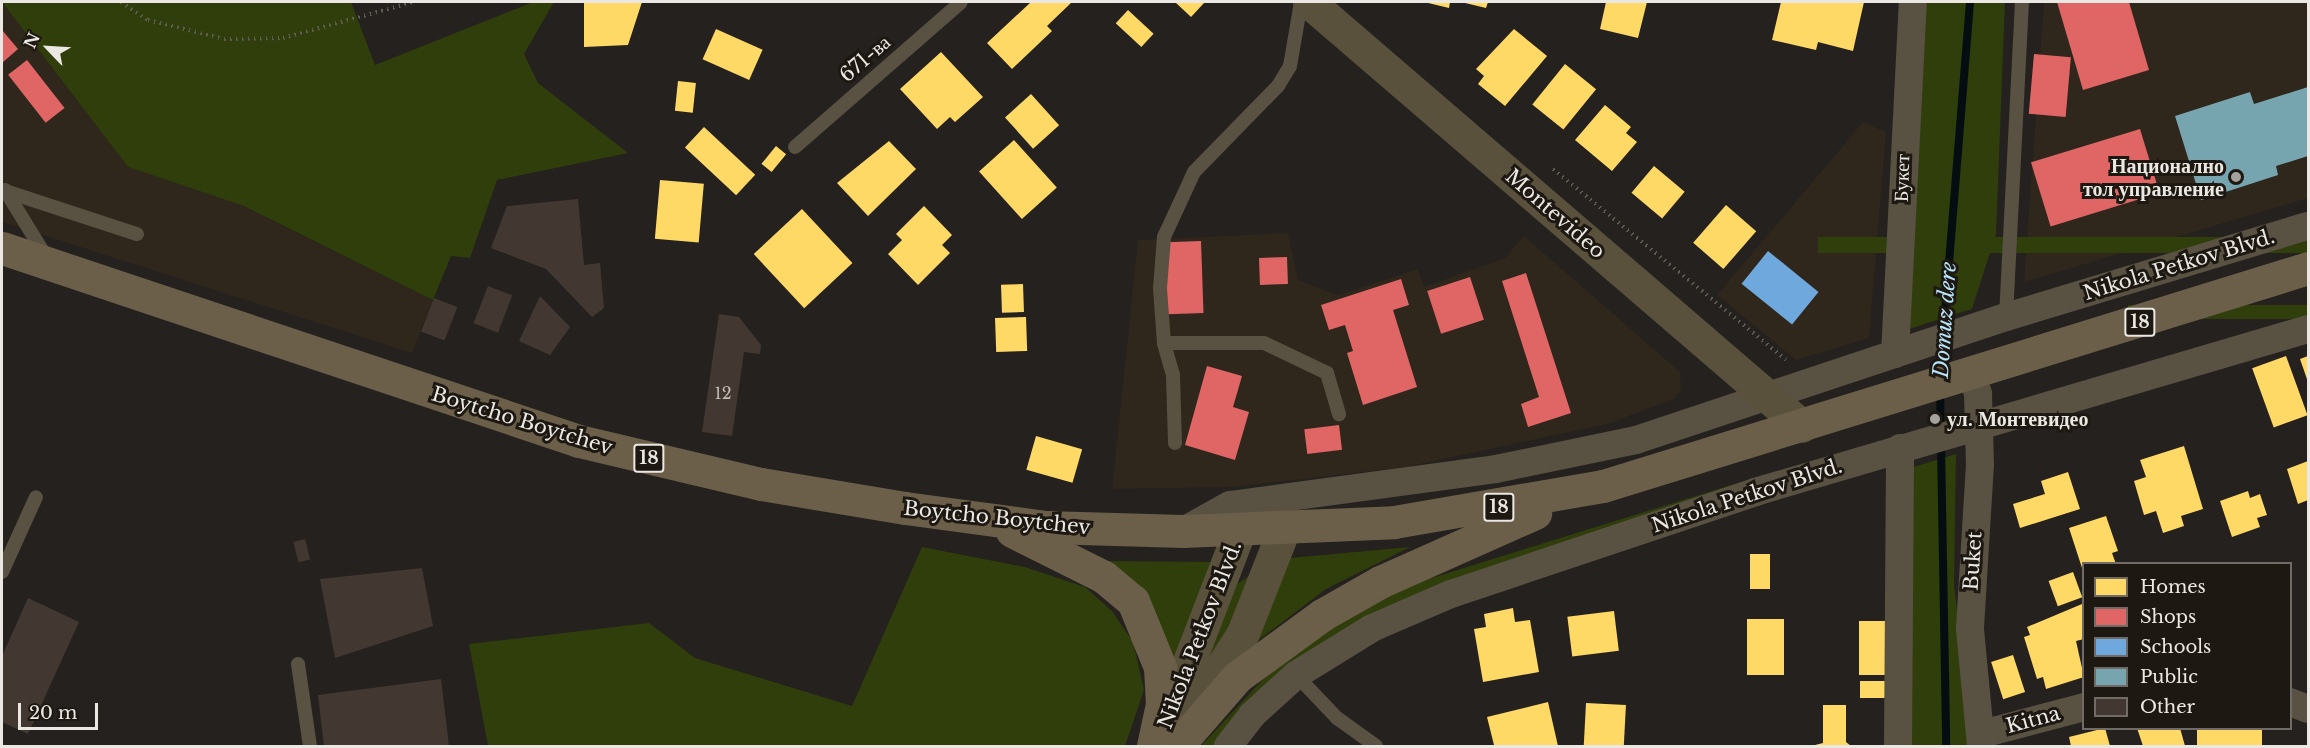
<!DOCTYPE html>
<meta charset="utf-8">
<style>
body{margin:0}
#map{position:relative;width:2310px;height:748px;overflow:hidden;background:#24211e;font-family:"Libre Baskerville",serif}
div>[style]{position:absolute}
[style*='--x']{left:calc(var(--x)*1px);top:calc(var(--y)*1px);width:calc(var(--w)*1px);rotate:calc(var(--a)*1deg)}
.built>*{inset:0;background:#2f261c}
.green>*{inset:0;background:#2f3e0b;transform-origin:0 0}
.homes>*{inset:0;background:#ffd966;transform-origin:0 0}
.shops>*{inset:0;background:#e06666;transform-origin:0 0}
.schools>*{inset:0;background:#6fa8dc;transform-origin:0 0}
.public>*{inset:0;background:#76a5af}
.stream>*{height:8px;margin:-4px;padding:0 4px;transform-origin:4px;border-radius:4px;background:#050d11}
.building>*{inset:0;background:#433831;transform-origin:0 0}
.path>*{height:4px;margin-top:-2px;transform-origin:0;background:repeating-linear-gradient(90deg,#605c52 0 1.5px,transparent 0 6px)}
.lane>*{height:14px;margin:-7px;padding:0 7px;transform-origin:7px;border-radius:7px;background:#595142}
.street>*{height:28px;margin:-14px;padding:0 14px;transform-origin:14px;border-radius:14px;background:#595142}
.secondary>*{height:33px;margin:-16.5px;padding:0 16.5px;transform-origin:16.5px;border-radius:16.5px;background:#5a513d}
.highway>*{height:33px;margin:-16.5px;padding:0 16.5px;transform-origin:16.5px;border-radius:16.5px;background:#6b5f49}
.dots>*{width:16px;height:16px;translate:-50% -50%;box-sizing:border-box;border:3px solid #1e1812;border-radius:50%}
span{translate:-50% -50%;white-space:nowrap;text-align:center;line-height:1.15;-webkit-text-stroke:6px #1e1812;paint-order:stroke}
.number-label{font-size:16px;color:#c1bcb6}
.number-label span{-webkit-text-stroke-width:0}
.shield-label span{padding:2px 4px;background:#1e1812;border:2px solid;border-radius:4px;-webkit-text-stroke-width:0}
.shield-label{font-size:18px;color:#ebe8e3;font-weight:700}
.street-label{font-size:20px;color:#ebe8e3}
.poi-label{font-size:20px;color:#ebe8e3;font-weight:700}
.right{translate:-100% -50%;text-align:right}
.left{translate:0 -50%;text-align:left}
.water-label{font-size:21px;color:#b8e4f9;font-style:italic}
.frame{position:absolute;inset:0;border:3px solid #ebe8e3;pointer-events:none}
.legend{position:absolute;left:2082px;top:562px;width:210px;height:168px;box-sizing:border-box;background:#1e1812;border:2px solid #706b66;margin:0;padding:8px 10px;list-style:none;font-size:18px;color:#ebe8e3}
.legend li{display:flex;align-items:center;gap:12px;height:30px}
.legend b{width:30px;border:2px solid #706b66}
.north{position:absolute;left:18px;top:18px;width:60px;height:60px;-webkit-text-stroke:4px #1e1812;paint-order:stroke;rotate:295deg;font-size:16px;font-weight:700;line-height:24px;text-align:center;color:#ebe8e3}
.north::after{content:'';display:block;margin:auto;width:21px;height:27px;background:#ebe8e3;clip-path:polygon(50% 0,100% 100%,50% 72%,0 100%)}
.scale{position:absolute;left:18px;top:703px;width:80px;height:27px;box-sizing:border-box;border:3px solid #ebe8e3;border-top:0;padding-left:8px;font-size:18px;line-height:21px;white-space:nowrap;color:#ebe8e3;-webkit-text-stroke:4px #1e1812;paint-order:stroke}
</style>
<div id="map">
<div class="built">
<div style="clip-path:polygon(2px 2px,128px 167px,244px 206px,433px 300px,412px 353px,2px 222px)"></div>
<div style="clip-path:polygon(2044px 2px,2308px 2px,2308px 198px,2024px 282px)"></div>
<div style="clip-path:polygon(1863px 122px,1886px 132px,1869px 338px,1796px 360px,1717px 295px)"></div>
<div style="clip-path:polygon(1288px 233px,1298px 280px,1338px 295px,1418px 269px,1424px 287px,1505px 258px,1524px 236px,1680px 372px,1681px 390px,1675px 398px,1611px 423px,1406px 467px,1232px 487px,1112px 489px,1138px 240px)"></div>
</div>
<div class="green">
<div style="clip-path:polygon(2px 2px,351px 2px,375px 65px,533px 2px,554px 2px,524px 54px,538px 83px,628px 153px,497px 180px,470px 258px,451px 256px,433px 300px,244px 206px,128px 167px)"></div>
<div style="clip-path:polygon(1924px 2px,2005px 2px,1996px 234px,1972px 309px,1909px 329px)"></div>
<div style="left:2308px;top:237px;width:16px;height:490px;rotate:90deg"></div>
<div style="left:2308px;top:305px;width:14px;height:180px;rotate:90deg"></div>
<div style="clip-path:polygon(1956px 454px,1954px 585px,1973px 746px,1909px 746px,1907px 469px)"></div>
<div style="clip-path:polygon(1744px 481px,1406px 604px,1222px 746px,1201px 746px,1268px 674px,1346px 617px,1406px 586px)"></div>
<div style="clip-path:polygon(922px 547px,1025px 567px,1085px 587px,1112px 611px,1133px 642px,1144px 690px,1125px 746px,488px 746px,469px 644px,649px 623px,695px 658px,852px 706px)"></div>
<div style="clip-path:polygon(1410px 547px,1326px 589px,1252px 645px,1290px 558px)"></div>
<div style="clip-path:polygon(1103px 561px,1213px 562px,1173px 667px)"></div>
<div style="clip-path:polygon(1249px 576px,1251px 587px,1200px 677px,1237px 584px)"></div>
</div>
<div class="homes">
<div style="clip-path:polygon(584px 2px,642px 2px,628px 45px,584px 47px)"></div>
<div style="clip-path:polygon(1031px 2px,1072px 2px,1047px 26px,1052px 31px,1012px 69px,987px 43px)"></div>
<div style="clip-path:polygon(1175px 2px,1205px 2px,1191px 17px)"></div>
<div style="clip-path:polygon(1424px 2px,1450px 2px,1449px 8px)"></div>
<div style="clip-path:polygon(1461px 2px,1488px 2px,1486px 8px)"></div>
<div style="clip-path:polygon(1606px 2px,1647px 2px,1638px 38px,1600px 29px)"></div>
<div style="clip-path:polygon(1781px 2px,1864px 2px,1853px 51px,1818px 42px,1816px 50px,1772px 40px)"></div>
<div style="left:1128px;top:10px;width:35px;height:18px;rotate:43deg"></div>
<div style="left:716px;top:29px;width:51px;height:33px;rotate:24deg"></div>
<div style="clip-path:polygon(1514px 29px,1547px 56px,1505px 106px,1478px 84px,1484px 76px,1476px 69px)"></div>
<div style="clip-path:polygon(941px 52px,983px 97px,955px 122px,950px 117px,937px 129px,900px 89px)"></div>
<div style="left:1565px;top:64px;width:40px;height:52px;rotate:39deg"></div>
<div style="left:678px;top:81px;width:18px;height:30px;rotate:6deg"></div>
<div style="left:1031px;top:94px;width:42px;height:35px;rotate:48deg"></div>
<div style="clip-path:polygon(1605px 105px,1631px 127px,1626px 133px,1637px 142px,1612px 171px,1575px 140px)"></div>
<div style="left:704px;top:127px;width:70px;height:28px;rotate:43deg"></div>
<div style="left:1014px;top:140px;width:64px;height:47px;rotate:48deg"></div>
<div style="clip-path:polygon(889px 141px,916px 169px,868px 216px,837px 183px)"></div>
<div style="left:776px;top:146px;width:13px;height:23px;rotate:39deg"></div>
<div style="left:1654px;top:166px;width:40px;height:35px;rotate:40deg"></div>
<div style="left:660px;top:180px;width:44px;height:59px;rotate:5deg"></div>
<div style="left:1726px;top:205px;width:40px;height:50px;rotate:41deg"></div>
<div style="clip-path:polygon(924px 206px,952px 235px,942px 245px,950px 253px,918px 285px,888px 254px,902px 240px,896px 234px)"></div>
<div style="left:802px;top:209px;width:74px;height:66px;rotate:47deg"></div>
<div style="left:1023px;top:284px;width:28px;height:22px;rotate:88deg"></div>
<div style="left:1026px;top:317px;width:34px;height:31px;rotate:88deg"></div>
<div style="left:2286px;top:356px;width:63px;height:36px;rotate:70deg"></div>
<div style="clip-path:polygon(2308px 356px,2308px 382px,2300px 359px)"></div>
<div style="left:1036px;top:436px;width:48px;height:35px;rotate:16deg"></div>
<div style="clip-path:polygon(2184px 446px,2203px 509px,2181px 516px,2184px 526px,2163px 533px,2156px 511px,2144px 515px,2134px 481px,2146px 477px,2140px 460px)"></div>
<div style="clip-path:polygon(2308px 461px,2308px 500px,2298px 504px,2287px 469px)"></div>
<div style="clip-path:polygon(2068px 472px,2080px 509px,2020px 528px,2013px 504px,2045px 494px,2041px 481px)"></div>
<div style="clip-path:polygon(2248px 491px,2250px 498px,2260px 494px,2267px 515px,2257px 518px,2260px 527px,2232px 537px,2220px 501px)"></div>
<div style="clip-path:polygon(2106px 516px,2118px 551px,2112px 553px,2116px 564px,2084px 564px,2083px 571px,2069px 528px)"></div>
<div style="left:1750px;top:554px;width:20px;height:35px"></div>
<div style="left:2073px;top:572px;width:27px;height:26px;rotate:70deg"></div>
<div style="clip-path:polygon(2082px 604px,2084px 639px,2076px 641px,2084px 677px,2046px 689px,2043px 677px,2037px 679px,2024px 637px,2030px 635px,2027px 627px)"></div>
<div style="clip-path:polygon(1513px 608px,1515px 622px,1530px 620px,1539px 672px,1483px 682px,1474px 629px,1486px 627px,1484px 614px)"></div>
<div style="left:1614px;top:611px;width:40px;height:47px;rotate:83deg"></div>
<div style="left:1747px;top:619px;width:37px;height:56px"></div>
<div style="left:1859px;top:621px;width:35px;height:54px"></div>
<div style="left:2013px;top:655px;width:39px;height:23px;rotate:72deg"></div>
<div style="left:1860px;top:681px;width:32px;height:17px"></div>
<div style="clip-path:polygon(1548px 702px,1558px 746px,1494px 745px,1487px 717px)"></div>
<div style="left:1586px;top:703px;width:40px;height:43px;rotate:3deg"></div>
<div style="clip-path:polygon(1823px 705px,1846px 705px,1846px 742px,1851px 746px,1811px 746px,1823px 743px)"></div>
<div style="clip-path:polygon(2105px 728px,2110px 746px,2071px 746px,2069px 737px)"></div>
<div style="clip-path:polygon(2137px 728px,2180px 728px,2185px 746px,2143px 746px)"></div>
<div style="left:2197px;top:728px;width:65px;height:18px"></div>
</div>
<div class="shops">
<div style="clip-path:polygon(2057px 2px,2129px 2px,2149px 70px,2083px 90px)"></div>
<div style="clip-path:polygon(2px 30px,18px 49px,2px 63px)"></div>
<div style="left:2034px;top:54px;width:37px;height:60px;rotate:5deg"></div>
<div style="left:27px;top:60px;width:61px;height:24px;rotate:52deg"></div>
<div style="left:2140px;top:129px;width:67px;height:114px;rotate:73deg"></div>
<div style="left:1201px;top:241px;width:72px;height:36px;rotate:88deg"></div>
<div style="left:1287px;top:257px;width:27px;height:28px;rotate:88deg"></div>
<div style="clip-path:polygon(1526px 273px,1571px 413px,1528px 427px,1521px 404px,1539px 397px,1502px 281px)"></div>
<div style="left:1470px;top:277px;width:45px;height:45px;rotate:72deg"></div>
<div style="clip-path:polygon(1401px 279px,1409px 305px,1393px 310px,1417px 387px,1363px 405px,1347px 353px,1353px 351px,1345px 325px,1329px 330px,1321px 305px)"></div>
<div style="clip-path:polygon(1207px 366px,1242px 376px,1233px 407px,1249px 412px,1235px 460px,1185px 445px)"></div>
<div style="left:1339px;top:425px;width:25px;height:35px;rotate:83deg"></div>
</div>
<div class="schools">
<div style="left:1768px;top:251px;width:65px;height:42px;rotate:39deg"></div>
</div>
<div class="public">
<div style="clip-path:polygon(2308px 87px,2308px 156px,2276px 166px,2278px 175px,2201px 200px,2175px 116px,2250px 92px,2254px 104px)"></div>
</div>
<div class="stream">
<div style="--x:1940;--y:375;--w:374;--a:-85.4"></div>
<div style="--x:1940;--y:388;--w:358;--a:89"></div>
</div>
<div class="building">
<div style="clip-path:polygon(578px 199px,584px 265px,600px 263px,604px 308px,592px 317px,546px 269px,491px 248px,507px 206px)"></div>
<div style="left:488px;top:286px;width:26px;height:40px;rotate:21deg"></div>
<div style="clip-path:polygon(540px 296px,570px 327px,550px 355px,519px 341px)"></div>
<div style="left:434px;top:298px;width:25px;height:36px;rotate:21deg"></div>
<div style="clip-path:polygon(719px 314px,739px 317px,761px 345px,760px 354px,744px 352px,732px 436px,702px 432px)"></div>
<div style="left:305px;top:539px;width:21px;height:12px;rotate:76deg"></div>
<div style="clip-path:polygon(422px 568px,433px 626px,335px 658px,320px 579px)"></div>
<div style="clip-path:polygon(28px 598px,79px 622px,28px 734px,2px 722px,2px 656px)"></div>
<div style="clip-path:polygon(441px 679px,449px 746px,324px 746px,318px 695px)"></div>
</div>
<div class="path">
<div style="--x:121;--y:2;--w:32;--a:34"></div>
<div style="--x:148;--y:20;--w:78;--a:14"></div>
<div style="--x:224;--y:39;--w:59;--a:-1"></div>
<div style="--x:283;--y:38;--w:136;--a:-15.4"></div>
<div style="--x:1553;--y:169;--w:301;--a:39.3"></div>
</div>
<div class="lane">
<div style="--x:795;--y:147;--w:220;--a:-41.1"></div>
<div style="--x:2;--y:190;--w:142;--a:18.1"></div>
<div style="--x:5;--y:190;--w:80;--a:58.3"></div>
<div style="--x:2006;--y:317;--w:315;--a:-87.1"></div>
<div style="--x:1164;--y:343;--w:100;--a:0"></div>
<div style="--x:1264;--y:343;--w:70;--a:25.5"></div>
<div style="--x:1327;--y:373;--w:43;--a:73.7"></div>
<div style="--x:1175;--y:443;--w:68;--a:-91.7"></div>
<div style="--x:1173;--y:375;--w:33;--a:-106"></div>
<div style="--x:1164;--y:343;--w:55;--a:-94.2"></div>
<div style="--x:1160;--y:288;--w:51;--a:-85.5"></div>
<div style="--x:1164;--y:237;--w:72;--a:-65.2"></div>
<div style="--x:1194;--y:172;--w:120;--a:-45.7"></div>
<div style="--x:1278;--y:86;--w:23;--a:-59"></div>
<div style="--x:1290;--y:66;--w:65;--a:-80.2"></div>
<div style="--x:2;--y:572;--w:82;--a:-65.6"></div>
<div style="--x:298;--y:664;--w:83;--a:81.7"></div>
<div style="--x:1296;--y:675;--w:59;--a:46.4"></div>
<div style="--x:1337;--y:718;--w:48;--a:35.7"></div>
</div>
<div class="street">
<div style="--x:1895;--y:354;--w:352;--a:-87.1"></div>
<div style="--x:1972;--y:375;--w:20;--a:72"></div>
<div style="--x:1978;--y:394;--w:70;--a:88.4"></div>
<div style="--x:1980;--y:464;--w:165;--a:93.5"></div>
<div style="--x:1970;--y:629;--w:118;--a:84.6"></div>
<div style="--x:1183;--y:531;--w:54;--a:-29"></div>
<div style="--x:1230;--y:505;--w:268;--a:-7.7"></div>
<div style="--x:1496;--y:469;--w:143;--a:-11.7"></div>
<div style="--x:1636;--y:440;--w:390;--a:-18.4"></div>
<div style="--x:2006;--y:317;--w:315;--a:-16.8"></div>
<div style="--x:2290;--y:702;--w:19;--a:21"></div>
<div style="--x:1982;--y:734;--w:106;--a:-14.8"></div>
<div style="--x:1228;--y:746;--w:39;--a:-52"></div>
<div style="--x:1252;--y:715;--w:59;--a:-42.3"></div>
<div style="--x:1296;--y:675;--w:89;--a:-31.7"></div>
<div style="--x:1372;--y:628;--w:86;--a:-23.3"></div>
<div style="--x:1451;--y:594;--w:321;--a:-18.5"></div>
<div style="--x:1755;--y:492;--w:577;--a:-16.42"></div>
<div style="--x:1898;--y:746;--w:298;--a:-89.6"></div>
</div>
<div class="secondary">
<div style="--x:1309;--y:2;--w:650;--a:40.7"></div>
<div style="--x:1194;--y:710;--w:91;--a:-57.5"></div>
<div style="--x:1243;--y:633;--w:112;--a:-68.5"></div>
<div style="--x:1163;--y:729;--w:211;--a:-68.9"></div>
</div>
<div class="highway">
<div style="--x:2;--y:248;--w:608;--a:18.49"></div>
<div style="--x:579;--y:441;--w:187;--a:13.3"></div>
<div style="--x:761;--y:484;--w:146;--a:9.5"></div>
<div style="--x:905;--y:508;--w:142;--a:7.7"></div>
<div style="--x:1046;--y:527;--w:137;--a:1.7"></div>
<div style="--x:1183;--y:531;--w:211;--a:-2.4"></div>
<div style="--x:1394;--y:522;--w:212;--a:-9.8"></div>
<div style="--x:1603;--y:486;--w:738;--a:-17.18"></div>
<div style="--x:1012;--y:531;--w:103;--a:26.6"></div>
<div style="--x:1104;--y:577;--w:38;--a:40"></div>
<div style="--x:1133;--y:601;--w:71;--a:67.8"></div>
<div style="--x:1160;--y:667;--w:37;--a:87"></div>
<div style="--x:1162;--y:704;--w:43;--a:102.1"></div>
<div style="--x:1177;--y:746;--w:91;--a:-49"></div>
<div style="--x:1237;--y:677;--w:105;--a:-36.1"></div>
<div style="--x:1322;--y:615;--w:67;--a:-29.6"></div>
<div style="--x:1380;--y:582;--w:170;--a:-24"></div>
</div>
<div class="dots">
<div style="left:2236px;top:177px;background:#a5a29e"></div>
<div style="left:1935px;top:419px;background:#a5a29e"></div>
</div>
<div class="number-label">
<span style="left:723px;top:393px">12</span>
</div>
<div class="shield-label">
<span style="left:2140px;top:322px">18</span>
<span style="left:649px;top:458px">18</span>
<span style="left:1499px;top:507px">18</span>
</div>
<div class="street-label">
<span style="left:865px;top:59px;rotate:-41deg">671-ва</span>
<span style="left:1902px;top:178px;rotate:-88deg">Букет</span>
<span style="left:1555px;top:214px;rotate:41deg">Montevideo</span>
<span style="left:2179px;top:265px;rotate:-17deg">Nikola Petkov Blvd.</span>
<span style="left:522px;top:421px;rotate:17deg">Boytcho Boytchev</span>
<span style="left:1747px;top:496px;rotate:-18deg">Nikola Petkov Blvd.</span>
<span style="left:997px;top:518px;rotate:6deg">Boytcho Boytchev</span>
<span style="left:1973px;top:561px;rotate:-86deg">Buket</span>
<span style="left:1200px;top:635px;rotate:-69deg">Nikola Petkov Blvd.</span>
<span style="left:2033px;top:720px;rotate:-15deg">Kitna</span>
</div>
<div class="poi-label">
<span class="right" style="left:2224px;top:178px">Национално<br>тол управление</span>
<span class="left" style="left:1947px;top:419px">ул. Монтевидео</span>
</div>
<div class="water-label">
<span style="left:1945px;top:320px;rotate:-86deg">Domuz dere</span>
</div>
<div class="frame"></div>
<ul class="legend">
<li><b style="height:16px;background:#ffd966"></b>Homes</li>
<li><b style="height:16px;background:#e06666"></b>Shops</li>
<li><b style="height:16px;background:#6fa8dc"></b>Schools</li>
<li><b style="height:16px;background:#76a5af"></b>Public</li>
<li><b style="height:16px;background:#433831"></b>Other</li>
</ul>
<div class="north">N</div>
<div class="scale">20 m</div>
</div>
